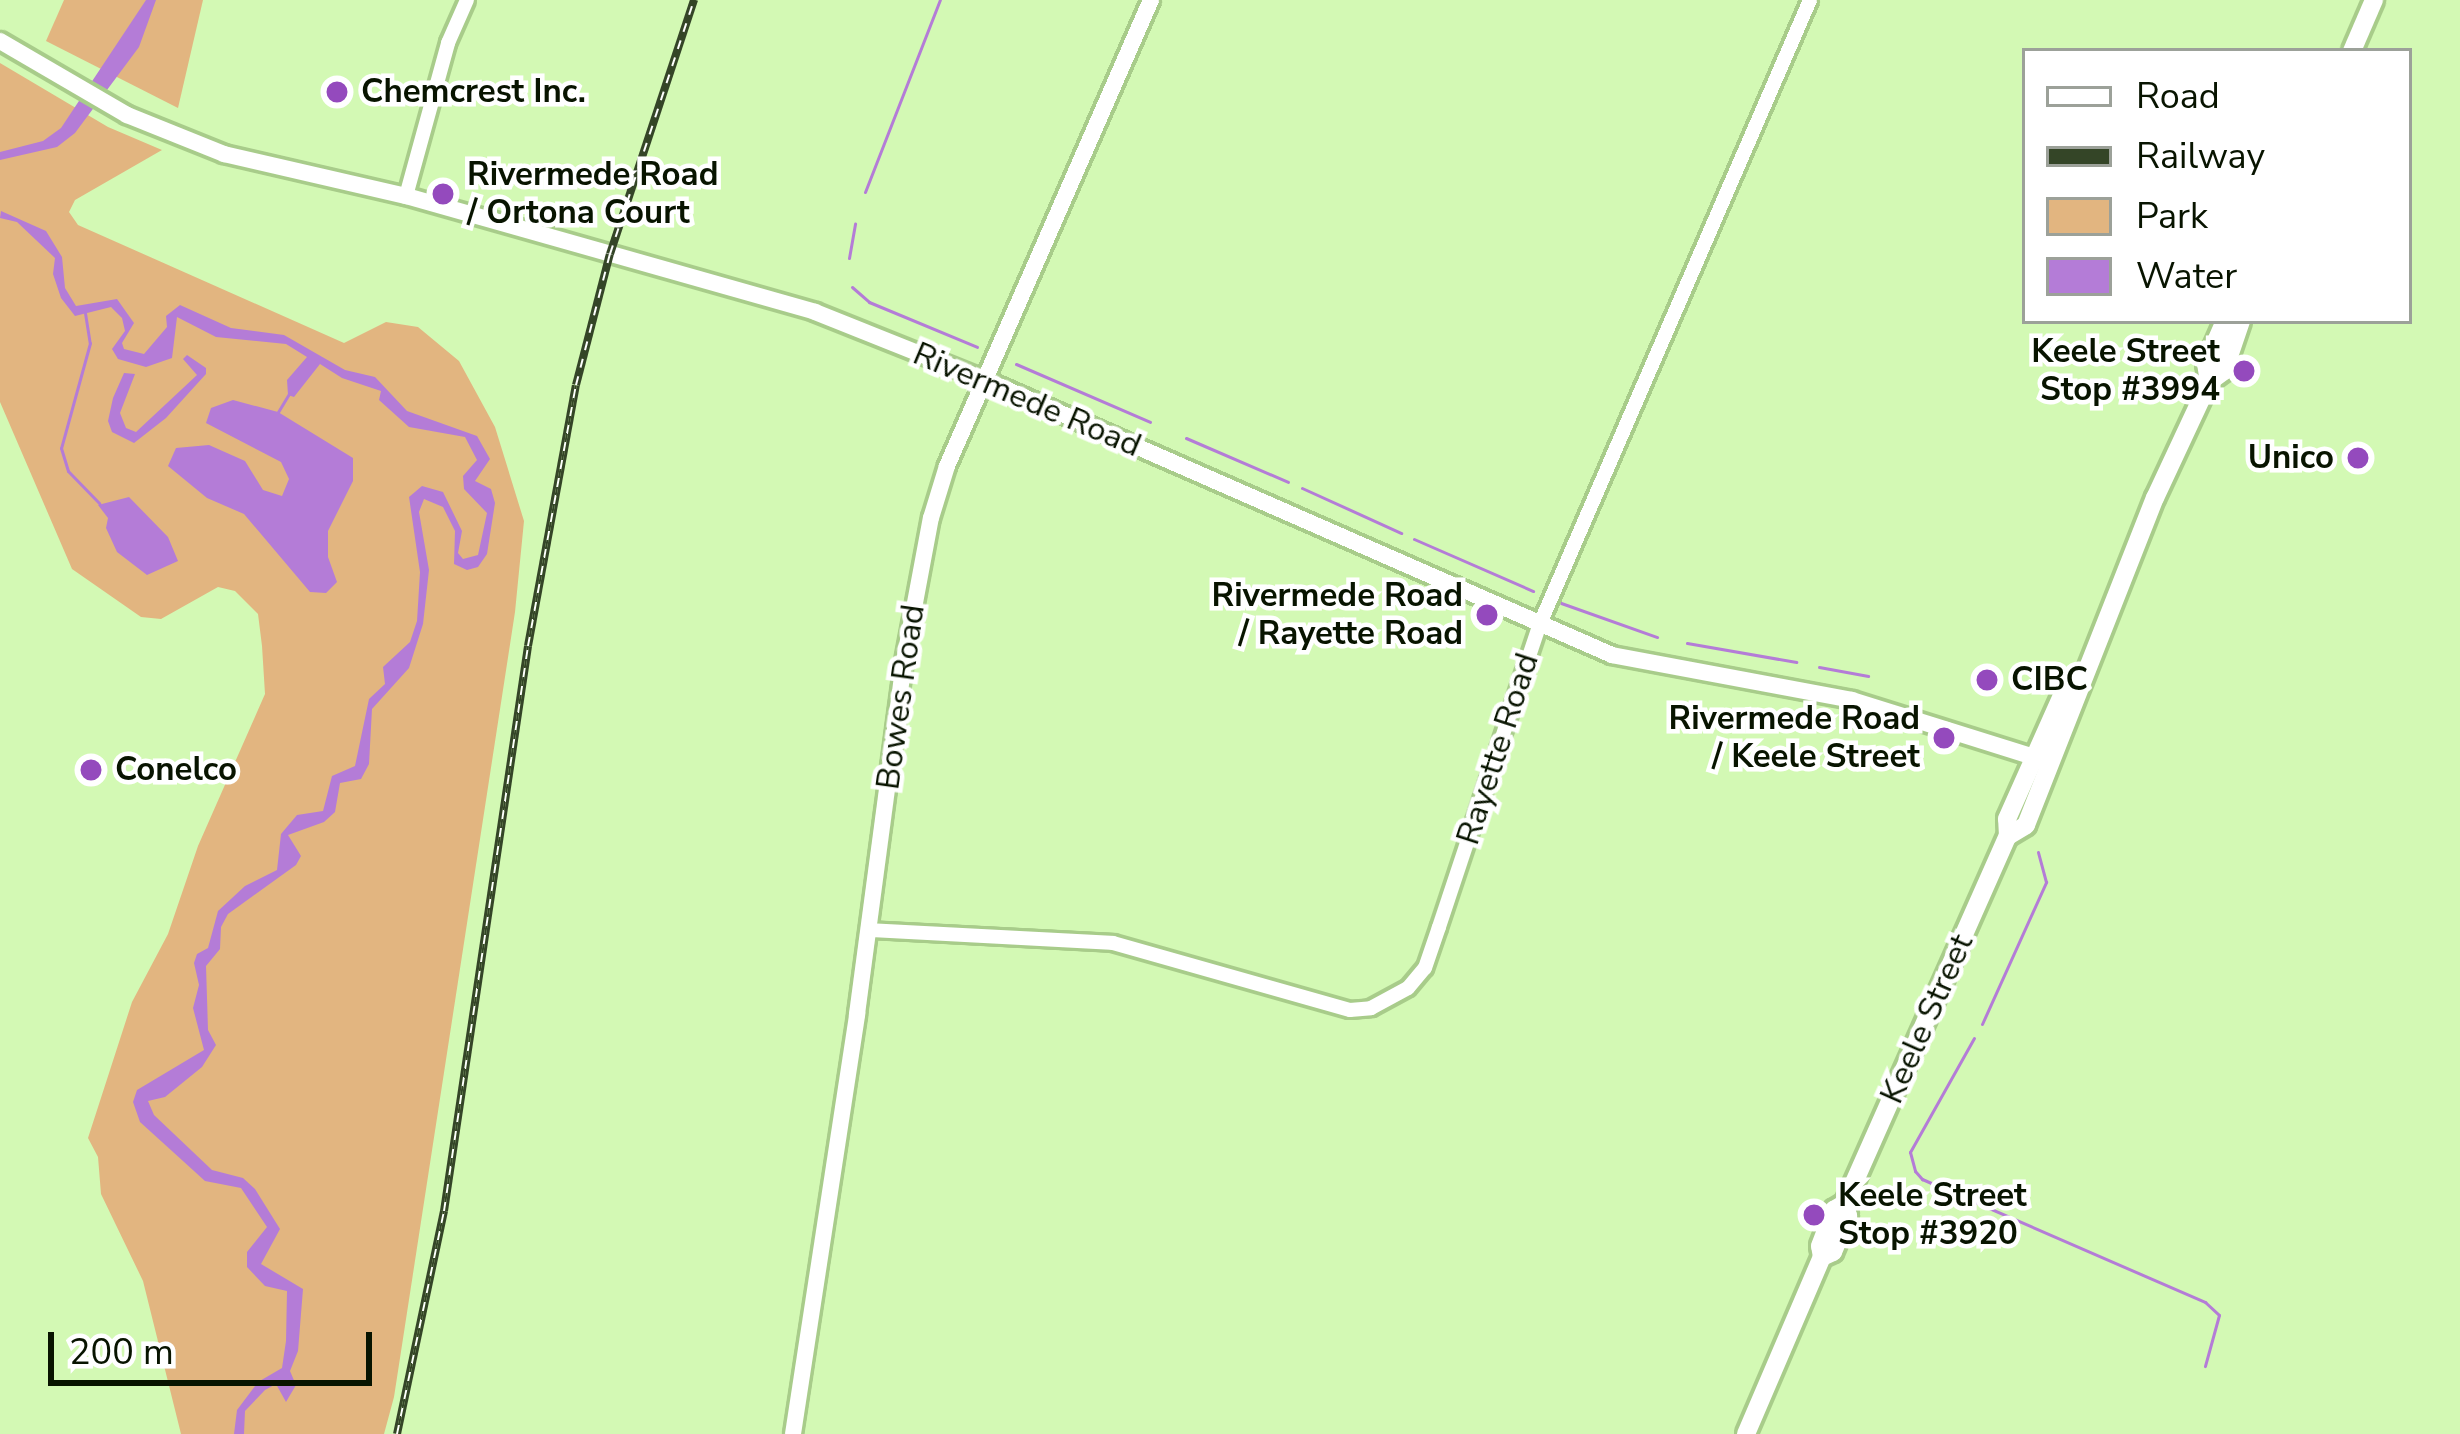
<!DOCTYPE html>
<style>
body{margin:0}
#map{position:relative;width:2460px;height:1434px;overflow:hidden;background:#d3f9b4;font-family:"Nunito Sans",sans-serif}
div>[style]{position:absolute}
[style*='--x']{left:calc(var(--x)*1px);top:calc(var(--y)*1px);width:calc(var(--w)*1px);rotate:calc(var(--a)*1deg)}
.green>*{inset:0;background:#e2b580}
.water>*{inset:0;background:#b47cd7}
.stream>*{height:3px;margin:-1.5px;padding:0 1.5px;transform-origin:1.5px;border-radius:1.5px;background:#b47cd7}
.roads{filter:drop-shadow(3px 0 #a8cc8a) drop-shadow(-3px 0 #a8cc8a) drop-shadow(0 3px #a8cc8a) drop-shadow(0 -3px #a8cc8a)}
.minor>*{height:14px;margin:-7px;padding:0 7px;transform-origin:7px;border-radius:7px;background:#fff}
.tertiary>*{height:16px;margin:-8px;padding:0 8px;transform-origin:8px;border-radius:8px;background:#fff}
.secondary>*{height:18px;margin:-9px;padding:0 9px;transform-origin:9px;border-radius:9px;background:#fff}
.rail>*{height:8px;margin-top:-4px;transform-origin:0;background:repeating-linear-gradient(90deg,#fff 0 9px,#344527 0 18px);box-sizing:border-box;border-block:3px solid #344527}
.dots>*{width:33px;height:33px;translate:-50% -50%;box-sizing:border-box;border:6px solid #fff;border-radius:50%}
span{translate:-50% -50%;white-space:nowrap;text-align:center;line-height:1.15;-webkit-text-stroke:9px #fff;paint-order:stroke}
.poi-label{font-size:33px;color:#081400;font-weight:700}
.left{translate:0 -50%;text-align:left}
.right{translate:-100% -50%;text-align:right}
.street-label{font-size:33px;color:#081400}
.legend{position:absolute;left:2022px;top:48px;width:390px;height:276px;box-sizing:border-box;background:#fff;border:3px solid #9ca199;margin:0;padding:15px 21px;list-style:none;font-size:36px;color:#081400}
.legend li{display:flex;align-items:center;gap:24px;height:60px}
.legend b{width:60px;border:3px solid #9ca199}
.scale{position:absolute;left:48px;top:1332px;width:324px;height:54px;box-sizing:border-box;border:6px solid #081400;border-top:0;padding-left:15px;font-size:36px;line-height:42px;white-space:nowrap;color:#081400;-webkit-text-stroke:9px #fff;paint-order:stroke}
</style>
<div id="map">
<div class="green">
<div style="clip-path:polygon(64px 0,203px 0,178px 108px,46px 41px)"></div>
<div style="clip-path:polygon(0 63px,108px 127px,162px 150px,75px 200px,69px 212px,78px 225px,344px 343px,386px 322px,418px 327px,459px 361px,495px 427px,524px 521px,515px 612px,394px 1397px,384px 1434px,181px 1434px,143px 1281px,101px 1194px,98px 1157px,88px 1138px,132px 1002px,168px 934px,198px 846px,265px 694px,262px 646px,258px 614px,235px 591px,218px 587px,161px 619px,141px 617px,72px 569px,0 402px)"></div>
</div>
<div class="water">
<div style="clip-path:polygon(146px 0,156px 0,139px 47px,75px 133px,57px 147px,0 160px,0 152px,43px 141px,61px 128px)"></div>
<div style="clip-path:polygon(1px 211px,46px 231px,62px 257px,65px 288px,76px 306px,117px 299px,134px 323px,122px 343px,124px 349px,144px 354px,167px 327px,166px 316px,180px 305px,231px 328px,284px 335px,345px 370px,375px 377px,407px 411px,477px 436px,490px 459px,475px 481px,491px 489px,495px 503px,487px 554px,478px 567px,467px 570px,454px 564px,455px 531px,443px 507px,424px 499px,419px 512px,429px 570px,423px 624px,409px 668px,372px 709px,369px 764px,361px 779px,340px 783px,335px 812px,324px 822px,288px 835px,301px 856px,296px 865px,228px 914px,221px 927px,220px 949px,206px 966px,208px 1030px,216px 1045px,202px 1067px,165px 1097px,148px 1101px,154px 1115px,212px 1170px,243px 1178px,255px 1189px,280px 1229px,261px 1264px,303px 1289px,298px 1351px,290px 1371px,296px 1385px,286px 1402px,276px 1384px,265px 1390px,245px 1411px,244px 1434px,234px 1434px,237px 1410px,258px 1382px,282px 1368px,286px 1341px,287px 1291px,265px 1286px,247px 1267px,247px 1252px,267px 1227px,241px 1188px,205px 1181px,140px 1122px,133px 1102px,137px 1090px,204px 1050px,193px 1008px,199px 985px,194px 963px,197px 954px,208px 948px,218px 911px,245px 886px,277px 870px,281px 834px,297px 815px,323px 811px,332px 776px,355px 766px,369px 699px,385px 684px,383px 667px,410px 642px,417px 621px,420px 572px,409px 497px,422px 486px,443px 492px,462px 531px,458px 553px,463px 559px,478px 555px,487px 513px,464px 489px,463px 476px,477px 460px,465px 437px,409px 427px,379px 400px,381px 391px,342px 378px,320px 364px,294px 397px,288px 395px,287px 380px,307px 357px,286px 344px,216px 337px,177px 317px,172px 358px,146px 367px,118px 359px,112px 349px,125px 331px,122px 318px,111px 307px,75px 316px,61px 298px,53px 274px,55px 258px,17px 222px,0 218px)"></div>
<div style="clip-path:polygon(187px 355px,206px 368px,206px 374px,166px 418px,134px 443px,112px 432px,108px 421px,113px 398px,124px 373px,135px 374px,120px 413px,126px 428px,136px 432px,197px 375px,183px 359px)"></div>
<div style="clip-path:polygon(233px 400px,278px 412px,353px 458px,353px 481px,328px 531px,328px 557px,337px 582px,326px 593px,310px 592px,244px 514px,207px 498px,168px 466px,176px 448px,209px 445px,245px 461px,263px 490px,282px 496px,289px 479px,281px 462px,206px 423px,211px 408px)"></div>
<div style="clip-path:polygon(129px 497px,168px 537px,178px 561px,147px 575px,117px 552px,106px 528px,108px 518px,98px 505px)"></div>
</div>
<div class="stream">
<div style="--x:865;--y:192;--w:206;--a:-68.7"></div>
<div style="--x:849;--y:258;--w:35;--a:-80"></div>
<div style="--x:852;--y:287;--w:23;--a:41"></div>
<div style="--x:869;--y:302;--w:117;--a:22.6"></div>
<div style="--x:85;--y:313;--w:30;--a:81"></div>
<div style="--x:90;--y:343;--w:109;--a:105.4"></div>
<div style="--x:61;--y:448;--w:24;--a:73"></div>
<div style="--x:68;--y:471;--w:45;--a:45.9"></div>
<div style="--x:1016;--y:364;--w:146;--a:23.4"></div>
<div style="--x:278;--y:412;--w:21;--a:-59"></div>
<div style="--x:1186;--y:438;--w:111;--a:23.3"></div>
<div style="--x:1302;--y:488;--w:109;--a:24.4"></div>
<div style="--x:1414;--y:539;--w:130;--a:23.6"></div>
<div style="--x:1561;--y:603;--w:102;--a:19.5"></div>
<div style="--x:1687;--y:643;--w:111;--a:9.9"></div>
<div style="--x:1819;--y:667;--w:50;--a:10.4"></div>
<div style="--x:1982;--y:1024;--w:156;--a:-65.7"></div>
<div style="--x:2046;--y:882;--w:31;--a:-105"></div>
<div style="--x:1974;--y:1038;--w:131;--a:119.3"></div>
<div style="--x:1910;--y:1152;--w:20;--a:75"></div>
<div style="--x:1915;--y:1171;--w:11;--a:49"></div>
<div style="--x:1922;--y:1179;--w:309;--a:23.5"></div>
<div style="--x:2205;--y:1302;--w:19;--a:43"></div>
<div style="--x:2219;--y:1315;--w:53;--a:105.4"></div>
</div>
<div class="roads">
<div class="minor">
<div style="--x:406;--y:196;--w:159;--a:-74.6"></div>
<div style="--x:448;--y:43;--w:47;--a:-66.2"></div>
<div style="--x:869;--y:930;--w:244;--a:3"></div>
<div style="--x:1113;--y:943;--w:246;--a:15.8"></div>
<div style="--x:1350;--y:1010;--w:21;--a:-5"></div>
<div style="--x:1371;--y:1008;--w:42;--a:-28.4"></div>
<div style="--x:1408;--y:988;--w:26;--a:-50"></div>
<div style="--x:1425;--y:968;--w:43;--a:-71.1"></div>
<div style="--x:1439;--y:927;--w:317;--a:-71.6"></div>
<div style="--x:1539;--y:626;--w:682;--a:-66.59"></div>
</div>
<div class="tertiary">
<div style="--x:0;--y:41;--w:147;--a:30.2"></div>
<div style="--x:127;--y:115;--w:105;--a:21.9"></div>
<div style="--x:224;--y:154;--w:187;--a:13"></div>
<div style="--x:406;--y:196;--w:425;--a:15.8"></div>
<div style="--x:815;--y:312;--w:183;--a:21.8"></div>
<div style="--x:985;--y:380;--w:685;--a:23.68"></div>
<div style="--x:1612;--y:655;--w:244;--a:10.6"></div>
<div style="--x:1852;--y:700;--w:201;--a:17.4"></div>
<div style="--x:793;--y:1434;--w:425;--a:-81.3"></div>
<div style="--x:857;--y:1014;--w:350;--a:-82.4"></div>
<div style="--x:903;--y:667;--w:152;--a:-79.4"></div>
<div style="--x:931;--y:518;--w:54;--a:-72.9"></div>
<div style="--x:947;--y:466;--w:509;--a:-66.36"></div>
</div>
<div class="secondary">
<div style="--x:2352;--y:51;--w:56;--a:-66.7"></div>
<div style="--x:2209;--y:382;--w:18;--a:-99"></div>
<div style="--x:2206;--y:364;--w:47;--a:-66.2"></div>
<div style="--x:2008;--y:836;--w:21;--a:-31"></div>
<div style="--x:2026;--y:825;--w:352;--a:-68.5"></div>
<div style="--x:2155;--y:498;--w:128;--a:-65"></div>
<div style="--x:2209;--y:382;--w:19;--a:-36"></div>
<div style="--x:2224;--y:371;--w:53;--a:-71.2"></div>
<div style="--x:1822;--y:1257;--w:12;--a:-24"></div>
<div style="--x:1833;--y:1252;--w:39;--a:-67"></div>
<div style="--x:1848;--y:1216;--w:13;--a:-103"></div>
<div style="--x:1845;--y:1203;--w:402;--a:-66.1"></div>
<div style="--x:2008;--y:836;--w:17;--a:-93"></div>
<div style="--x:2007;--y:819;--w:138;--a:-66"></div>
<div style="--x:2063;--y:693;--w:24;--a:-45"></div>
<div style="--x:1746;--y:1434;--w:193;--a:-66.8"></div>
<div style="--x:1822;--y:1257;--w:11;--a:-100"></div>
<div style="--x:1820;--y:1246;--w:39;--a:-69"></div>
<div style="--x:1834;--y:1210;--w:13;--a:-32"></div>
</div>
</div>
<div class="rail">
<div style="--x:397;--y:1434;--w:228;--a:-78.1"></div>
<div style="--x:444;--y:1211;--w:571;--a:-81.54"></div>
<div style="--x:528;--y:646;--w:265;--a:-79.6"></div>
<div style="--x:576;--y:385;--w:135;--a:-75.5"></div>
<div style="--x:610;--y:254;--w:268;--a:-71.7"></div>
</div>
<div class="dots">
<div style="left:337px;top:92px;background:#944abd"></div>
<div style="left:443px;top:194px;background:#944abd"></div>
<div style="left:2244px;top:371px;background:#944abd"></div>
<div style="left:2358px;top:458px;background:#944abd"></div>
<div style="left:1487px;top:615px;background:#944abd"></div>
<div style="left:1987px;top:680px;background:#944abd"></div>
<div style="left:1944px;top:738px;background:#944abd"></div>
<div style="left:91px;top:770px;background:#944abd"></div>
<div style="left:1814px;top:1215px;background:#944abd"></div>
</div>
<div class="poi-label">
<span class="left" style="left:361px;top:92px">Chemcrest Inc.</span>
<span class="left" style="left:467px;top:194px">Rivermede Road<br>/ Ortona Court</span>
<span class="right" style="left:2220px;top:371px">Keele Street<br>Stop #3994</span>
<span class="right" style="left:2334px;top:458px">Unico</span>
<span class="right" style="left:1463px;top:615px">Rivermede Road<br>/ Rayette Road</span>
<span class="left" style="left:2011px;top:680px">CIBC</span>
<span class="right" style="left:1920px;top:738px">Rivermede Road<br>/ Keele Street</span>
<span class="left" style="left:115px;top:770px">Conelco</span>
<span class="left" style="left:1838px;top:1215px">Keele Street<br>Stop #3920</span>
</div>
<div class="street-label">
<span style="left:1027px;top:400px;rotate:23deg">Rivermede Road</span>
<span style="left:901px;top:697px;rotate:-82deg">Bowes Road</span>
<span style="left:1498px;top:749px;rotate:-72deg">Rayette Road</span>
<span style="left:1927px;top:1019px;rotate:-66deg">Keele Street</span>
</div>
<ul class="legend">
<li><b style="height:15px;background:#fff"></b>Road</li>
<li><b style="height:15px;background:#344527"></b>Railway</li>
<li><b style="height:33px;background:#e2b580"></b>Park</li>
<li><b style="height:33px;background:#b47cd7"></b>Water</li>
</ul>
<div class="scale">200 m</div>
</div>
